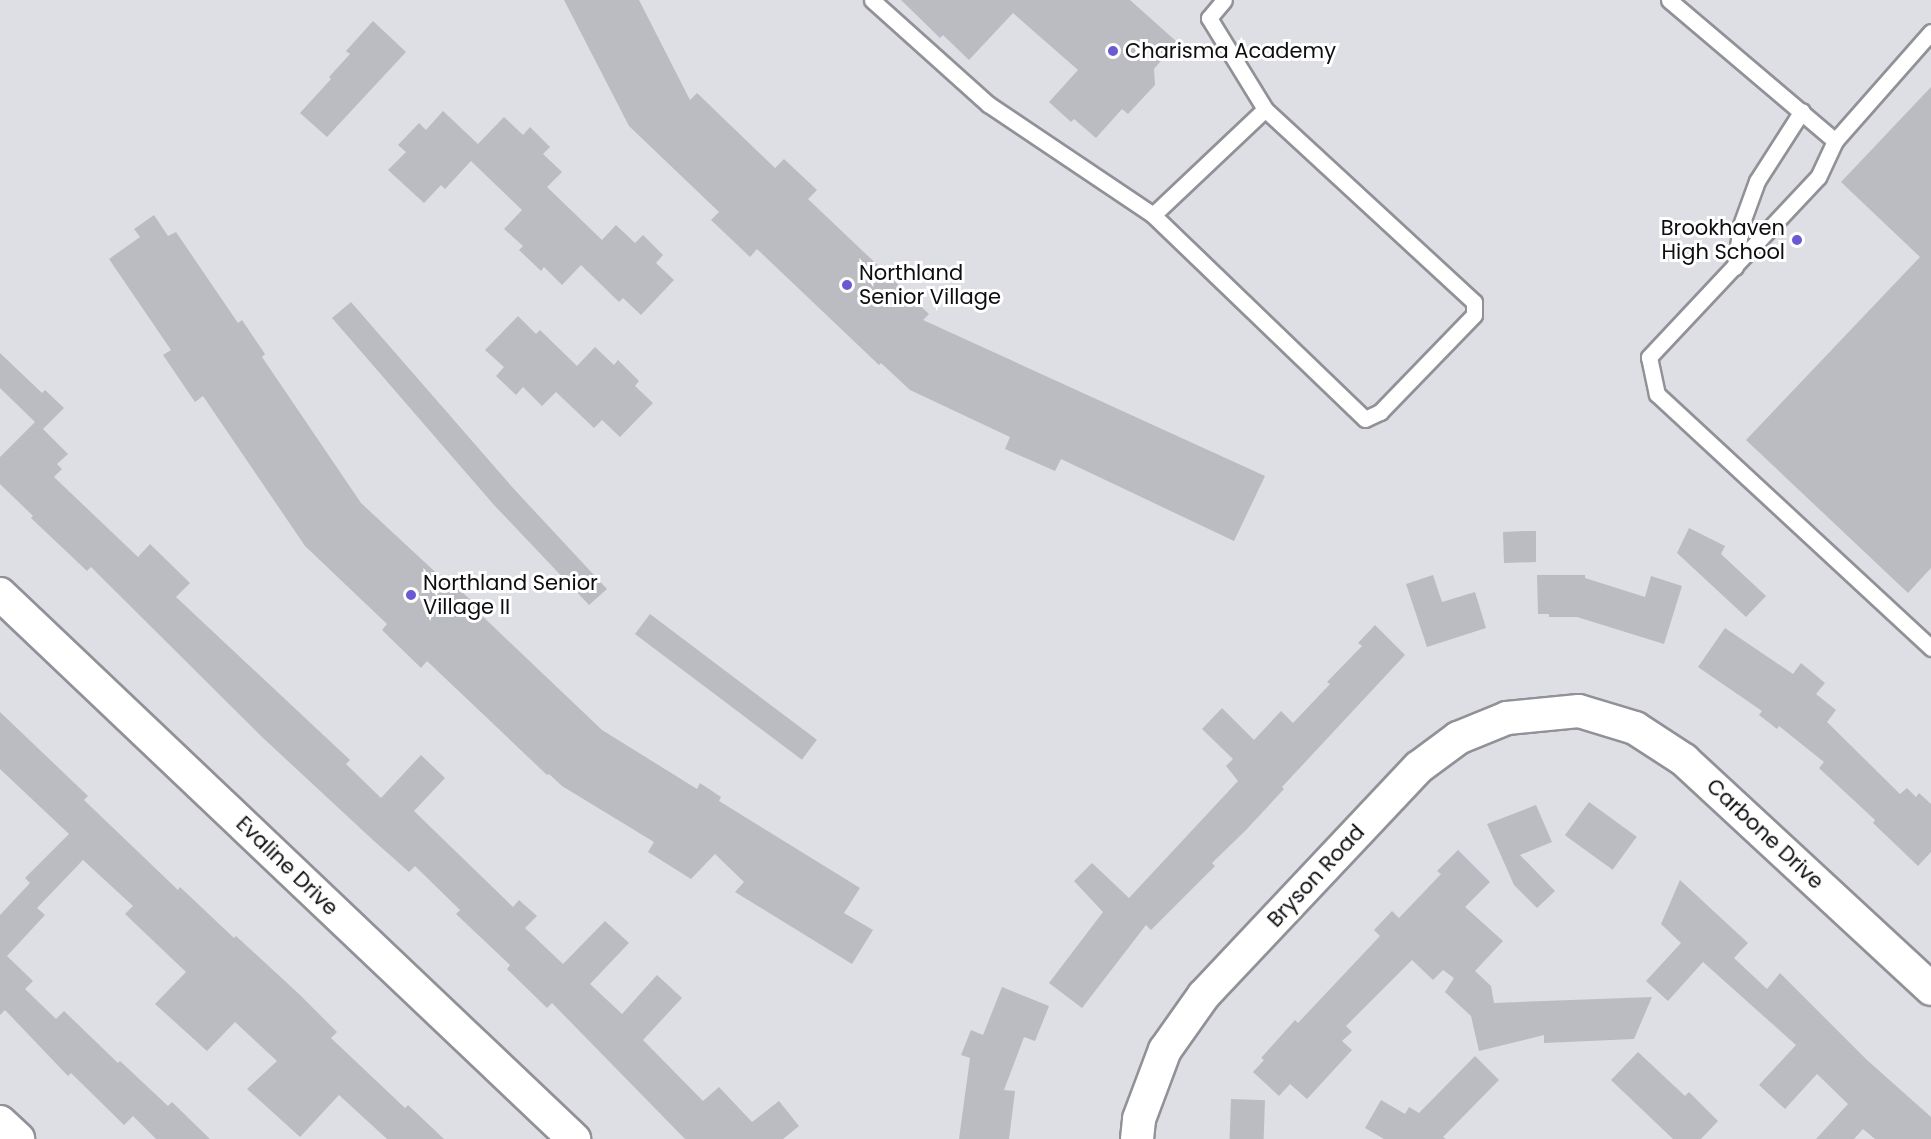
<!DOCTYPE html>
<style>
body{margin:0}
#map{position:relative;width:1931px;height:1139px;overflow:hidden;background:#dedee5;font-family:Poppins,sans-serif}
div>[style]{position:absolute}
[style*='--x']{left:calc(var(--x)*1px);top:calc(var(--y)*1px);width:calc(var(--w)*1px);rotate:calc(var(--a)*1deg)}
.building>*{inset:0;background:#bbbbc2;transform-origin:0 0}
.roads{filter:drop-shadow(2px 0 #919197) drop-shadow(-2px 0 #919197) drop-shadow(0 2px #919197) drop-shadow(0 -2px #919197)}
.lane>*{height:15px;margin:-7.5px;padding:0 7.5px;transform-origin:7.5px;border-radius:7.5px;background:#fff}
.street>*{height:32px;margin:-16px;padding:0 16px;transform-origin:16px;border-radius:16px;background:#fff}
.dots>*{width:16px;height:16px;translate:-50% -50%;box-sizing:border-box;border:3px solid #fff;border-radius:50%}
span{translate:-50% -50%;white-space:nowrap;text-align:center;line-height:1.15;-webkit-text-stroke:6px #fff;paint-order:stroke}
.poi-label{font-size:21px;color:#0e0e10}
.left{translate:0 -50%;text-align:left}
.right{translate:-100% -50%;text-align:right}
.street-label{font-size:21px;color:#0e0e10}
</style>
<div id="map">
<div class="building">
<div style="clip-path:polygon(564px 0,639px 0,690px 100px,697px 93px,775px 168px,784px 159px,817px 190px,808px 199px,929px 314px,923px 320px,1265px 476px,1234px 541px,1061px 459px,1055px 471px,1005px 449px,1010px 437px,910px 390px,881px 363px,879px 365px,757px 249px,750px 257px,711px 220px,719px 212px,629px 126px)"></div>
<div style="clip-path:polygon(901px 0,1130px 0,1177px 42px,1154px 69px,1155px 85px,1128px 114px,1122px 109px,1096px 138px,1074px 119px,1071px 122px,1049px 102px,1078px 70px,1013px 13px,969px 60px,943px 35px,940px 38px)"></div>
<div style="clip-path:polygon(373px 21px,406px 52px,327px 137px,300px 113px,331px 79px,329px 77px,350px 54px,346px 51px)"></div>
<div style="clip-path:polygon(1931px 87px,1931px 568px,1908px 593px,1746px 440px,1920px 257px,1841px 182px)"></div>
<div style="clip-path:polygon(443px 111px,478px 144px,504px 117px,523px 135px,530px 127px,550px 147px,543px 154px,562px 172px,547px 187px,602px 240px,616px 225px,635px 243px,643px 235px,663px 255px,656px 263px,674px 280px,641px 315px,623px 298px,619px 302px,581px 265px,562px 285px,544px 267px,541px 271px,519px 250px,523px 246px,504px 229px,522px 210px,471px 161px,445px 189px,441px 185px,424px 203px,388px 170px,406px 152px,398px 145px,419px 123px,426px 130px)"></div>
<div style="clip-path:polygon(154px 215px,168px 236px,176px 232px,238px 323px,242px 320px,265px 354px,262px 357px,361px 503px,446px 582px,448px 579px,478px 607px,476px 610px,602px 730px,697px 789px,700px 783px,721px 797px,719px 801px,860px 888px,844px 913px,873px 930px,852px 964px,735px 892px,744px 882px,715px 854px,691px 879px,648px 852px,654px 842px,562px 786px,549px 774px,547px 775px,427px 661px,421px 668px,382px 630px,387px 624px,305px 546px,203px 396px,195px 402px,163px 355px,171px 350px,109px 259px,140px 237px,134px 229px)"></div>
<div style="clip-path:polygon(351px 302px,513px 488px,607px 589px,589px 605px,494px 505px,332px 318px)"></div>
<div style="clip-path:polygon(518px 316px,536px 334px,540px 330px,577px 366px,595px 347px,614px 365px,618px 360px,639px 381px,635px 386px,653px 403px,620px 437px,602px 420px,594px 428px,556px 392px,542px 406px,523px 387px,516px 395px,496px 376px,504px 367px,485px 350px)"></div>
<div style="clip-path:polygon(0 353px,42px 393px,45px 390px,64px 408px,43px 429px,68px 454px,57px 464px,62px 469px,54px 477px,138px 557px,150px 544px,190px 583px,176px 597px,350px 760px,346px 764px,381px 798px,421px 755px,445px 778px,414px 811px,513px 907px,519px 900px,537px 916px,525px 928px,563px 964px,605px 921px,629px 943px,590px 984px,622px 1014px,657px 975px,682px 998px,643px 1040px,703px 1101px,719px 1087px,752px 1122px,779px 1101px,799px 1126px,783px 1139px,685px 1139px,552px 1003px,547px 1008px,507px 969px,510px 965px,456px 914px,460px 910px,415px 866px,409px 872px,374px 841px,262px 737px,91px 567px,87px 571px,31px 518px,33px 516px,0 484px,0 457px,35px 422px,0 388px)"></div>
<div style="clip-path:polygon(1689px 528px,1725px 546px,1721px 554px,1766px 596px,1746px 617px,1677px 553px)"></div>
<div style="clip-path:polygon(1524px 531px,1536px 531px,1536px 562px,1504px 563px,1503px 532px)"></div>
<div style="clip-path:polygon(1433px 575px,1442px 602px,1475px 592px,1486px 628px,1427px 647px,1406px 584px)"></div>
<div style="clip-path:polygon(1537px 575px,1585px 575px,1585px 578px,1645px 597px,1651px 576px,1682px 586px,1664px 644px,1577px 617px,1549px 617px,1549px 614px,1538px 614px)"></div>
<div style="left:650px;top:614px;width:209px;height:25px;rotate:37deg"></div>
<div style="clip-path:polygon(1375px 625px,1405px 655px,1282px 787px,1284px 789px,1246px 830px,1212px 863px,1215px 866px,1151px 930px,1146px 925px,1082px 1008px,1049px 983px,1103px 912px,1074px 881px,1092px 863px,1129px 898px,1238px 781px,1226px 766px,1233px 759px,1202px 729px,1222px 708px,1254px 740px,1281px 711px,1293px 723px,1330px 684px,1327px 682px,1362px 646px,1358px 643px)"></div>
<div style="clip-path:polygon(1725px 628px,1793px 674px,1801px 663px,1825px 683px,1816px 694px,1836px 710px,1827px 722px,1900px 794px,1907px 788px,1916px 797px,1919px 793px,1931px 804px,1931px 852px,1918px 866px,1873px 823px,1875px 820px,1819px 768px,1824px 762px,1779px 726px,1777px 729px,1759px 715px,1762px 711px,1698px 667px)"></div>
<div style="clip-path:polygon(0 712px,88px 796px,84px 800px,178px 890px,180px 887px,234px 938px,236px 936px,299px 994px,337px 1032px,331px 1038px,405px 1108px,408px 1105px,444px 1139px,387px 1139px,339px 1095px,300px 1137px,247px 1089px,277px 1061px,235px 1022px,207px 1051px,155px 1004px,186px 972px,125px 914px,133px 906px,83px 860px,37px 908px,45px 915px,7px 956px,33px 981px,25px 989px,56px 1019px,64px 1011px,118px 1063px,120px 1061px,168px 1106px,172px 1102px,210px 1139px,156px 1139px,133px 1116px,124px 1125px,71px 1073px,68px 1076px,5px 1010px,0 1015px,0 915px,30px 883px,25px 878px,69px 834px,0 769px)"></div>
<div style="left:1589px;top:802px;width:59px;height:41px;rotate:36deg"></div>
<div style="clip-path:polygon(1536px 805px,1552px 842px,1520px 855px,1555px 891px,1537px 908px,1514px 885px,1487px 824px)"></div>
<div style="clip-path:polygon(1458px 850px,1490px 882px,1465px 907px,1503px 941px,1475px 971px,1491px 986px,1494px 1003px,1652px 997px,1634px 1039px,1544px 1043px,1544px 1035px,1479px 1051px,1471px 1016px,1445px 992px,1454px 978px,1443px 970px,1433px 980px,1412px 960px,1346px 1026px,1352px 1032px,1342px 1041px,1352px 1050px,1307px 1099px,1290px 1084px,1279px 1096px,1253px 1072px,1264px 1060px,1261px 1058px,1295px 1020px,1298px 1023px,1380px 936px,1374px 930px,1392px 911px,1399px 918px,1441px 874px,1437px 871px)"></div>
<div style="clip-path:polygon(1680px 880px,1748px 943px,1734px 958px,1767px 989px,1780px 973px,1867px 1060px,1931px 1117px,1931px 1139px,1875px 1139px,1863px 1129px,1854px 1139px,1816px 1139px,1848px 1104px,1817px 1074px,1785px 1109px,1759px 1085px,1796px 1045px,1703px 962px,1668px 1001px,1646px 981px,1681px 943px,1661px 924px)"></div>
<div style="clip-path:polygon(1002px 987px,1049px 1006px,1035px 1041px,1024px 1037px,1004px 1090px,1015px 1091px,1009px 1139px,959px 1139px,970px 1058px,961px 1055px,971px 1030px,983px 1035px)"></div>
<div style="clip-path:polygon(1638px 1052px,1685px 1096px,1689px 1092px,1718px 1121px,1701px 1139px,1673px 1139px,1611px 1080px)"></div>
<div style="clip-path:polygon(1475px 1056px,1499px 1080px,1443px 1137px,1446px 1139px,1384px 1139px,1365px 1128px,1381px 1100px,1405px 1114px,1409px 1107px,1419px 1113px)"></div>
<div style="left:1231px;top:1099px;width:34px;height:40px;rotate:2deg"></div>
</div>
<div class="roads">
<div class="lane">
<div style="--x:872;--y:0;--w:156;--a:41.9"></div>
<div style="--x:988;--y:104;--w:199;--a:33.9"></div>
<div style="--x:1153;--y:215;--w:154;--a:-43.4"></div>
<div style="--x:1265;--y:109;--w:107;--a:-121.6"></div>
<div style="--x:1209;--y:18;--w:23;--a:-50"></div>
<div style="--x:1669;--y:0;--w:218;--a:40.3"></div>
<div style="--x:1931;--y:32;--w:145;--a:131.4"></div>
<div style="--x:1835;--y:141;--w:40;--a:115"></div>
<div style="--x:1818;--y:177;--w:247;--a:133.2"></div>
<div style="--x:1649;--y:357;--w:38;--a:78"></div>
<div style="--x:1657;--y:394;--w:374;--a:42.8"></div>
<div style="--x:1153;--y:215;--w:294;--a:43.9"></div>
<div style="--x:1365;--y:419;--w:17;--a:-25"></div>
<div style="--x:1380;--y:412;--w:135;--a:-45.9"></div>
<div style="--x:1474;--y:315;--w:13;--a:-90"></div>
<div style="--x:1474;--y:302;--w:284;--a:-137.3"></div>
<div style="--x:1735;--y:267;--w:42;--a:-81.9"></div>
<div style="--x:1741;--y:225;--w:47;--a:-70"></div>
<div style="--x:1757;--y:181;--w:83;--a:-57.3"></div>
</div>
<div class="street">
<div style="--x:0;--y:594;--w:792;--a:43.52"></div>
<div style="--x:0;--y:1122;--w:25;--a:43"></div>
<div style="--x:1137;--y:1139;--w:20;--a:-84"></div>
<div style="--x:1139;--y:1119;--w:74;--a:-69.4"></div>
<div style="--x:1165;--y:1050;--w:67;--a:-54.7"></div>
<div style="--x:1204;--y:995;--w:313;--a:-46.7"></div>
<div style="--x:1419;--y:767;--w:49;--a:-36.6"></div>
<div style="--x:1458;--y:738;--w:53;--a:-22.2"></div>
<div style="--x:1507;--y:718;--w:72;--a:-5.6"></div>
<div style="--x:1579;--y:711;--w:59;--a:16.9"></div>
<div style="--x:1635;--y:728;--w:59;--a:33.1"></div>
<div style="--x:1684;--y:760;--w:337;--a:42.8"></div>
</div>
</div>
<div class="dots">
<div style="left:1113px;top:51px;background:#6c58d2"></div>
<div style="left:1797px;top:240px;background:#6c58d2"></div>
<div style="left:847px;top:285px;background:#6c58d2"></div>
<div style="left:411px;top:595px;background:#6c58d2"></div>
</div>
<div class="poi-label">
<span class="left" style="left:1125px;top:51px">Charisma Academy</span>
<span class="right" style="left:1785px;top:240px">Brookhaven<br>High School</span>
<span class="left" style="left:859px;top:285px">Northland<br>Senior Village</span>
<span class="left" style="left:423px;top:595px">Northland Senior<br>Village II</span>
</div>
<div class="street-label">
<span style="left:1765px;top:834px;rotate:43deg">Carbone Drive</span>
<span style="left:287px;top:866px;rotate:44deg">Evaline Drive</span>
<span style="left:1316px;top:876px;rotate:-47deg">Bryson Road</span>
</div>
</div>
